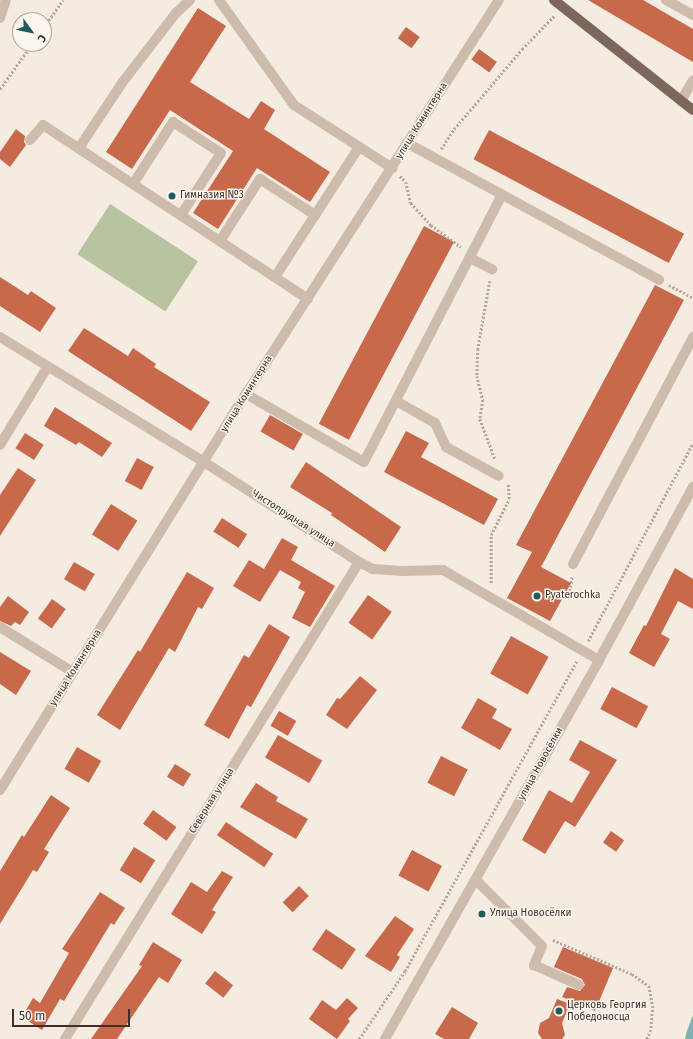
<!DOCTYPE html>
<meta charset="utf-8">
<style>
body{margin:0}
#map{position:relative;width:693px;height:1039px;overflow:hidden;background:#f4ebe1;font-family:"Fira Sans",sans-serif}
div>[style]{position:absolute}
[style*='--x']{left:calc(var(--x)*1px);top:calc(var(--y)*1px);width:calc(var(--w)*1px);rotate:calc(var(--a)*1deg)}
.green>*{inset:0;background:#b8c4a0;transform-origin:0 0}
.water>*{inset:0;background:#7fb0b2}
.building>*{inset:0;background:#c8694b;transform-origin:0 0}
.path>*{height:2.5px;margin-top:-1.25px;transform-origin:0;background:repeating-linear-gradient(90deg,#b9a596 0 2px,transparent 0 4px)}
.minor>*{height:10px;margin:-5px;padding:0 5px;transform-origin:5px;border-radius:5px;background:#cdbbac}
.major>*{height:10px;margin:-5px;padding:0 5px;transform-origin:5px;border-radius:5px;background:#7d675c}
.dots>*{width:11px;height:11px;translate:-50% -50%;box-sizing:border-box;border:2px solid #fbf5ee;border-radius:50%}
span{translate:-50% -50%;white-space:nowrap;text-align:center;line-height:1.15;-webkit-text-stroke:3px #fbf5ee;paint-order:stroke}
.street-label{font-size:10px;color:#3b302b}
.poi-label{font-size:10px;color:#3b302b}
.left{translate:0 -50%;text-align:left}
.north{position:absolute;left:12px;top:12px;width:40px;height:40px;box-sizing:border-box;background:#fbf5ee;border:1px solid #aea6a0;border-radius:50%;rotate:123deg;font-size:11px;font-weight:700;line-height:16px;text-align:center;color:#3b302b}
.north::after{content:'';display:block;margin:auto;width:14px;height:18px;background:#1f5a5e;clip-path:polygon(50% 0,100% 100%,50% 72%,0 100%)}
.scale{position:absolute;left:12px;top:1009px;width:118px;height:18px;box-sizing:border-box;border:2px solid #3b302b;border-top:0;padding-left:5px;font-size:12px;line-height:14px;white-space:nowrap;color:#3b302b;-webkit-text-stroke:3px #fbf5ee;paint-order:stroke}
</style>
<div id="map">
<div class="green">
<div style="left:110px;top:204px;width:105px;height:60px;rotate:33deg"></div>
</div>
<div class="water">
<div style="clip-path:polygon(693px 1015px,693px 1039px,685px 1039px,687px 1031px)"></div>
</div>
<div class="building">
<div style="clip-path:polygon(588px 0,643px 0,693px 29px,693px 62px)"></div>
<div style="clip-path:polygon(198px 8px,226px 26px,190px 82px,249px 119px,261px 101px,275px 110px,264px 129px,330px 172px,310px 202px,257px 168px,218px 229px,193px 213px,233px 151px,170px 110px,132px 169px,106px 152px)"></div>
<div style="left:406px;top:27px;width:17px;height:14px;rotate:36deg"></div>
<div style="left:479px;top:49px;width:22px;height:13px;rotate:36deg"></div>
<div style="clip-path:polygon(16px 129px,25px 136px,24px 142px,26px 145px,10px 167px,0 159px,0 152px)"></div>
<div style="left:489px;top:130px;width:221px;height:33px;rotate:28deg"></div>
<div style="left:424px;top:226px;width:34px;height:224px;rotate:28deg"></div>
<div style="clip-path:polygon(0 277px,28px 295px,31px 291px,56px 308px,40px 332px,0 306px)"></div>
<div style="clip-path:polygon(655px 285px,684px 300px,541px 567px,571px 583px,550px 621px,507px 598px,532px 552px,516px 545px)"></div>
<div style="clip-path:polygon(84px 328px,128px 356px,133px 348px,156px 364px,154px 367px,210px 402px,191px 431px,68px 351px)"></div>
<div style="clip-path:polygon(55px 407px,112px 443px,102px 457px,79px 442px,76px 445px,44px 426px)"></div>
<div style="left:270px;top:415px;width:38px;height:19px;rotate:30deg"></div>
<div style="clip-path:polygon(406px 431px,429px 443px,421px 457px,498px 499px,484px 525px,384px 472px)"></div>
<div style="left:25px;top:433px;width:22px;height:18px;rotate:32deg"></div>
<div style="left:137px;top:458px;width:19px;height:26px;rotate:28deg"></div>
<div style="clip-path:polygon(306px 462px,401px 527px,385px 552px,331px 515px,332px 513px,290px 487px)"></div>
<div style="clip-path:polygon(18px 468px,36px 480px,0 536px,0 495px)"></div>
<div style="left:111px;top:504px;width:31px;height:36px;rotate:32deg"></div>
<div style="left:222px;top:518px;width:30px;height:16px;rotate:33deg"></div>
<div style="clip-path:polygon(282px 538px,298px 547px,291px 560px,335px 586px,310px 627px,292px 618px,305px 592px,298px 588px,301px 582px,280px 570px,260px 602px,233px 586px,249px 560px,264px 569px)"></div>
<div style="left:74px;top:562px;width:24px;height:20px;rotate:30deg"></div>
<div style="clip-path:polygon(675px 568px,693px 579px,693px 609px,678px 601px,661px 634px,670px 639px,654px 667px,629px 653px,644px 625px,646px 626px)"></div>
<div style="clip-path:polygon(187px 572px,214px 588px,202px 609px,198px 607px,175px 652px,169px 648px,120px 730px,97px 715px,138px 650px,140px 652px)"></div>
<div style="left:368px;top:595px;width:29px;height:34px;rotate:35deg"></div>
<div style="clip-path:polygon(8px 596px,29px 612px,20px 625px,15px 622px,11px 626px,0 621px,0 607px)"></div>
<div style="left:52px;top:599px;width:17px;height:24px;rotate:36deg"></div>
<div style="clip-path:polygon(269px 624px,290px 637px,251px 707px,247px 705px,229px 739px,204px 725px,244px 655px,249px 658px)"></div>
<div style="left:511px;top:636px;width:43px;height:43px;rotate:29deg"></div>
<div style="clip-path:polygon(0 652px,31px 671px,16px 695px,0 684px)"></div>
<div style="clip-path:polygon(360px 676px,377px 690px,347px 729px,326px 715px,337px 698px,340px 699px)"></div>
<div style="left:612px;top:687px;width:41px;height:25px;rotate:28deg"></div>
<div style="clip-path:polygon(478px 698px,497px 709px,492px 718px,512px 729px,500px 750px,461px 728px)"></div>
<div style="left:279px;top:711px;width:20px;height:17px;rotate:30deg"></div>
<div style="left:278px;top:735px;width:51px;height:26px;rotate:30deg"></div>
<div style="clip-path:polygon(580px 740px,617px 760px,575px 827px,565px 821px,545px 854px,522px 840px,549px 790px,572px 803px,590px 772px,569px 760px)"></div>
<div style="left:77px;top:747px;width:28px;height:25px;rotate:30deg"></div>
<div style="left:441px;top:756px;width:30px;height:30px;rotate:27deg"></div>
<div style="left:175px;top:764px;width:19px;height:15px;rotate:32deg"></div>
<div style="clip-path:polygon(256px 783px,278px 797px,276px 801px,308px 819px,296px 839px,240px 807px)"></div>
<div style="clip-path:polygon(51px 795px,70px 808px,44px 849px,49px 852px,37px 872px,33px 870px,0 924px,0 871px,22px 835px,24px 837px)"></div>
<div style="left:153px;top:810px;width:29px;height:17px;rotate:36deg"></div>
<div style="left:226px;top:822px;width:57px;height:16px;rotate:34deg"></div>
<div style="left:611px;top:831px;width:16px;height:14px;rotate:35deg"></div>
<div style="left:134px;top:847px;width:25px;height:27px;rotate:32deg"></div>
<div style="left:412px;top:850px;width:34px;height:29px;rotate:28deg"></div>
<div style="clip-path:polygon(222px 871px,233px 877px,212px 910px,216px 912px,202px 934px,171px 914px,191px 882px,207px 892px)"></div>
<div style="left:299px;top:886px;width:14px;height:23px;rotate:45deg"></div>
<div style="clip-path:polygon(100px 892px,125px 908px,114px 925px,111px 923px,64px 1001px,60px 999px,42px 1030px,22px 1017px,33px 998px,40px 1003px,69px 953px,62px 949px)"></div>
<div style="clip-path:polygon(395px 916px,414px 929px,397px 955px,400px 957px,391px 972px,365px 956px)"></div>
<div style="left:326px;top:929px;width:36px;height:25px;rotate:34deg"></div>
<div style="clip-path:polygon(153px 942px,182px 960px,168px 983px,159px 977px,117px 1039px,91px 1039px,142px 966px,139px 965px)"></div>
<div style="clip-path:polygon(563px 947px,613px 968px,595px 1011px,562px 997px,567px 987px,580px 991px,585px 985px,582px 979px,554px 967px)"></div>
<div style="left:215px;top:971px;width:23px;height:16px;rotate:38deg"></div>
<div style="clip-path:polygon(347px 998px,358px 1008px,348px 1019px,350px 1021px,337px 1039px,309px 1019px,322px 1000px,336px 1010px)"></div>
<div style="clip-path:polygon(557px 999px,570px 1004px,562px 1023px,565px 1035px,562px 1039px,542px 1039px,538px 1033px,540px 1023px,549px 1018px)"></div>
<div style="clip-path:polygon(452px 1007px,478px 1023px,469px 1039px,444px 1039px,435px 1034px)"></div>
</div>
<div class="path">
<div style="--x:44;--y:27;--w:33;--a:-55"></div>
<div style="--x:0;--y:89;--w:55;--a:-54.6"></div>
<div style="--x:441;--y:149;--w:24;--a:-57"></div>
<div style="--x:454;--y:129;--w:105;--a:-49.6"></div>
<div style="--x:522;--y:49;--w:46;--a:-45.9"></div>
<div style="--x:400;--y:176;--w:8;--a:45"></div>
<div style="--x:406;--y:182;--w:22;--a:77"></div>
<div style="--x:411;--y:203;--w:30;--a:48"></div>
<div style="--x:431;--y:225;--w:37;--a:36"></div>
<div style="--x:490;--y:281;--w:69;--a:100"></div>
<div style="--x:478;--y:349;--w:27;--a:92"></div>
<div style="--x:477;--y:376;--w:25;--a:76"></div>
<div style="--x:483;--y:400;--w:19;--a:99"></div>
<div style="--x:480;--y:419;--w:43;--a:69.4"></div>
<div style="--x:669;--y:285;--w:27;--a:28"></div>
<div style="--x:491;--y:583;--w:48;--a:-90"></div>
<div style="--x:491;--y:535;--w:40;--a:-63.4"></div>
<div style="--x:509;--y:499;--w:16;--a:-94"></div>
<div style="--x:569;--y:595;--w:18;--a:-81"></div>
<div style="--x:588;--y:641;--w:224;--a:-62.1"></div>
<div style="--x:553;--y:940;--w:86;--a:23.3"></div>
<div style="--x:632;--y:974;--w:21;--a:35"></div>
<div style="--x:649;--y:986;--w:20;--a:79"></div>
<div style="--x:653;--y:1006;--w:24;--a:95"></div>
<div style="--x:651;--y:1030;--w:10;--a:114"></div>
<div style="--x:359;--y:1039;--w:82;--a:-55.9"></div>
<div style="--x:405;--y:971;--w:355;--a:-61"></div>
</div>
<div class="minor">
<div style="--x:219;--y:0;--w:129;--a:54.5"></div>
<div style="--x:294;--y:105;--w:117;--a:32.7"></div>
<div style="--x:666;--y:0;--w:31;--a:29"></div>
<div style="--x:0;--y:18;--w:19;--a:-72"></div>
<div style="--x:681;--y:101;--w:24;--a:-60"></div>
<div style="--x:30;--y:140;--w:20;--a:-49"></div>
<div style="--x:43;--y:125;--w:317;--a:33.3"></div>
<div style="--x:407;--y:143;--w:287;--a:28.5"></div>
<div style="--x:79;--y:148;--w:78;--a:-56.5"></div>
<div style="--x:122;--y:83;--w:88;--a:-52.4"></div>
<div style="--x:176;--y:13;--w:19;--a:-43"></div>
<div style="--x:133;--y:184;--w:74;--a:-57.2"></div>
<div style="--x:173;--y:122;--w:57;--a:32.9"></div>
<div style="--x:221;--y:153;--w:74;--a:122.8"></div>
<div style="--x:220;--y:241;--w:74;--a:-57.2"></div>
<div style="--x:260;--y:179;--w:66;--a:33.2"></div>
<div style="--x:470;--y:258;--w:25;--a:27"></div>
<div style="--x:275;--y:277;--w:155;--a:-57.1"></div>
<div style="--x:0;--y:337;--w:239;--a:31.5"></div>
<div style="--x:204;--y:462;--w:184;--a:32.8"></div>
<div style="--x:359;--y:562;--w:16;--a:27"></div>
<div style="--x:373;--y:569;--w:30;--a:4"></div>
<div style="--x:403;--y:571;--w:40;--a:-1.4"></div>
<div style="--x:443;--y:570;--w:180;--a:30"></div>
<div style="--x:246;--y:394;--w:136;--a:30"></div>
<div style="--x:364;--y:462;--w:301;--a:-62.7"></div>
<div style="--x:396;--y:401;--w:45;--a:29.4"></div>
<div style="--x:435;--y:423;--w:26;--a:65"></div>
<div style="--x:446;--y:447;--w:60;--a:28.7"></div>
<div style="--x:0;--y:445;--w:92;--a:-58.7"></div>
<div style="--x:573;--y:564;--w:257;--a:-62.1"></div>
<div style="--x:0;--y:627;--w:86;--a:31.7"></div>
<div style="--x:0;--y:790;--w:466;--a:-58.2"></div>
<div style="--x:246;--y:394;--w:468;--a:-57.3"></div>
<div style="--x:476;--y:880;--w:93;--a:45"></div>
<div style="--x:542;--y:946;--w:21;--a:113"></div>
<div style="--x:534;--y:965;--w:49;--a:24"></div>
<div style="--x:65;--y:1039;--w:560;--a:-58.35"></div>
<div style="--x:385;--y:1039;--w:435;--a:-60.5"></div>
<div style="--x:599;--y:660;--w:197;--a:-61.5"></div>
</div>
<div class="major">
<div style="--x:554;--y:0;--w:177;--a:38.4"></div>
</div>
<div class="dots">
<div style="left:172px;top:196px;background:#1f5a5e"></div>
<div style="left:537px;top:596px;background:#1f5a5e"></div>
<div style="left:482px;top:914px;background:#1f5a5e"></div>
<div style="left:559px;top:1011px;background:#1f5a5e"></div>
</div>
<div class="street-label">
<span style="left:422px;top:121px;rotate:-58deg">улица Коминтерна</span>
<span style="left:247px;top:394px;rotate:-58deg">улица Коминтерна</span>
<span style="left:293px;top:519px;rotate:33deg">Чистопрудная улица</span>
<span style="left:76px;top:668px;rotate:-58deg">улица Коминтерна</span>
<span style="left:541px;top:764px;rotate:-61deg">улица Новосёлки</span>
<span style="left:212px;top:801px;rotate:-58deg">Северная улица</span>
</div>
<div class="poi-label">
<span class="left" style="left:180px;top:196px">Гимназия №3</span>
<span class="left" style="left:545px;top:596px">Pyaterochka</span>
<span class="left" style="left:490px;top:914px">Улица Новосёлки</span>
<span class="left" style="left:567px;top:1011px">Церковь Георгия<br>Победоносца</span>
</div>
<div class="north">С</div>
<div class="scale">50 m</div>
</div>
